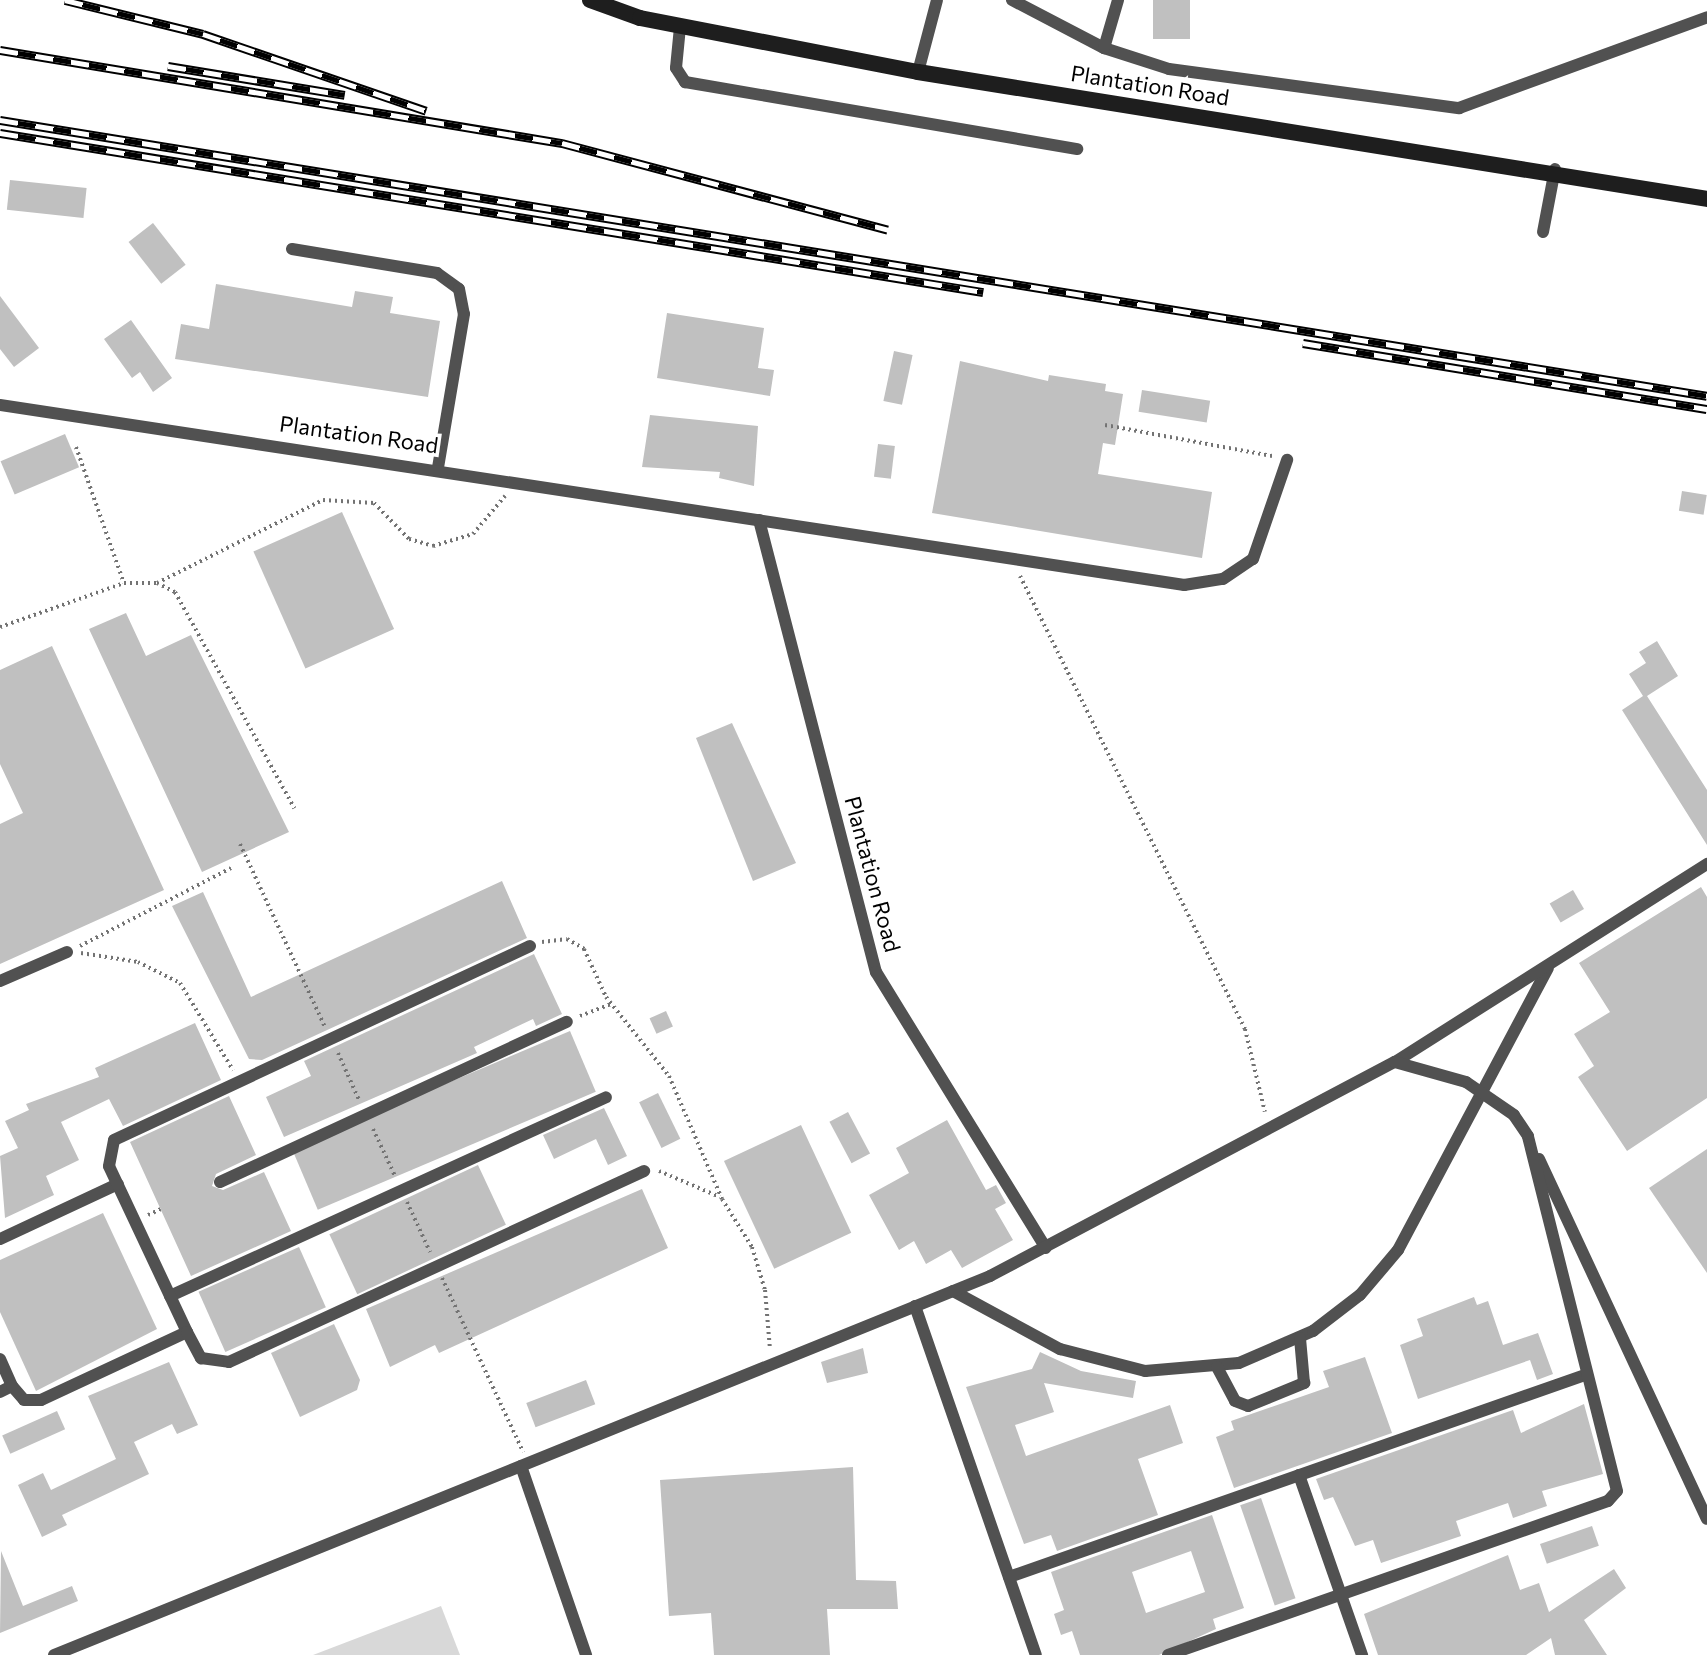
<!DOCTYPE html>
<style>
body{margin:0}
#map{position:relative;width:1707px;height:1655px;overflow:hidden;background:#fff;font-family:Commissioner,sans-serif}
div>[style]{position:absolute}
[style*='--x']{left:calc(var(--x)*1px);top:calc(var(--y)*1px);width:calc(var(--w)*1px);rotate:calc(var(--a)*1deg)}
.green>*{inset:0;background:#d8d8d8}
.building>*{inset:0;background:#c0c0c0;transform-origin:0 0}
.path>*{height:4px;margin-top:-2px;transform-origin:0;background:repeating-linear-gradient(90deg,#737373 0 2px,transparent 0 6px)}
.lane>*{height:12px;margin:-6px;padding:0 6px;transform-origin:6px;border-radius:6px;background:#515151}
.secondary>*{height:16px;margin:-8px;padding:0 8px;transform-origin:8px;border-radius:8px;background:#1e1e1e}
.rail>*{height:9px;margin-top:-4.5px;transform-origin:0;background:repeating-linear-gradient(90deg,#fff 0 18px,#000 0 36px);box-sizing:border-box;border-block:2px solid #000}
span{translate:-50% -50%;white-space:nowrap;text-align:center;line-height:1.15;-webkit-text-stroke:7px #fff;paint-order:stroke}
.street-label{font-size:22px;color:#000}
</style>
<div id="map">
<div class="green">
<div style="clip-path:polygon(441px 1606px,460px 1655px,313px 1655px)"></div>
</div>
<div class="building">
<div style="left:1153px;top:0;width:37px;height:39px"></div>
<div style="left:10px;top:180px;width:77px;height:30px;rotate:6deg"></div>
<div style="left:153px;top:223px;width:53px;height:31px;rotate:52deg"></div>
<div style="clip-path:polygon(216px 284px,352px 307px,355px 291px,393px 297px,390px 313px,440px 321px,428px 397px,175px 359px,181px 324px,209px 329px)"></div>
<div style="clip-path:polygon(0 296px,39px 348px,14px 367px,0 349px)"></div>
<div style="clip-path:polygon(667px 313px,764px 328px,758px 368px,774px 370px,770px 396px,657px 378px)"></div>
<div style="clip-path:polygon(131px 320px,172px 378px,153px 392px,140px 372px,132px 378px,104px 339px)"></div>
<div style="left:894px;top:351px;width:19px;height:51px;rotate:12deg"></div>
<div style="clip-path:polygon(960px 361px,1048px 381px,1049px 375px,1106px 384px,1105px 391px,1123px 394px,1115px 445px,1103px 443px,1098px 474px,1212px 492px,1202px 558px,932px 513px)"></div>
<div style="left:1142px;top:390px;width:69px;height:22px;rotate:9deg"></div>
<div style="clip-path:polygon(650px 415px,758px 426px,754px 486px,719px 478px,720px 472px,642px 467px)"></div>
<div style="left:65px;top:434px;width:36px;height:70px;rotate:67deg"></div>
<div style="left:878px;top:444px;width:17px;height:33px;rotate:7deg"></div>
<div style="left:1682px;top:491px;width:25px;height:20px;rotate:9deg"></div>
<div style="left:342px;top:512px;width:128px;height:97px;rotate:66deg"></div>
<div style="clip-path:polygon(126px 613px,146px 656px,191px 635px,289px 832px,202px 872px,89px 629px)"></div>
<div style="clip-path:polygon(1657px 641px,1678px 676px,1647px 696px,1707px 790px,1707px 845px,1622px 710px,1643px 696px,1629px 674px,1646px 663px,1639px 652px)"></div>
<div style="clip-path:polygon(52px 646px,164px 890px,0 964px,0 824px,23px 813px,0 764px,0 670px)"></div>
<div style="clip-path:polygon(732px 723px,796px 863px,753px 881px,696px 738px)"></div>
<div style="clip-path:polygon(502px 881px,527px 938px,262px 1060px,249px 1059px,172px 906px,203px 892px,251px 997px)"></div>
<div style="clip-path:polygon(1701px 887px,1707px 897px,1707px 1098px,1627px 1151px,1578px 1077px,1594px 1066px,1574px 1034px,1610px 1012px,1579px 963px)"></div>
<div style="left:1573px;top:890px;width:22px;height:27px;rotate:60deg"></div>
<div style="clip-path:polygon(534px 954px,562px 1014px,536px 1026px,533px 1019px,474px 1047px,477px 1053px,284px 1137px,266px 1097px,311px 1076px,304px 1061px)"></div>
<div style="left:666px;top:1011px;width:17px;height:18px;rotate:66deg"></div>
<div style="clip-path:polygon(195px 1023px,221px 1080px,123px 1126px,109px 1099px,61px 1122px,79px 1160px,46px 1176px,54px 1195px,5px 1218px,0 1156px,18px 1148px,5px 1121px,29px 1110px,26px 1104px,99px 1077px,95px 1068px)"></div>
<div style="left:570px;top:1031px;width:66px;height:302px;rotate:67deg"></div>
<div style="left:658px;top:1093px;width:51px;height:21px;rotate:64deg"></div>
<div style="clip-path:polygon(229px 1096px,256px 1155px,216px 1174px,212px 1186px,223px 1190px,264px 1172px,291px 1231px,191px 1276px,130px 1142px)"></div>
<div style="clip-path:polygon(604px 1108px,627px 1156px,608px 1165px,596px 1139px,554px 1159px,543px 1135px)"></div>
<div style="left:848px;top:1112px;width:47px;height:21px;rotate:62deg"></div>
<div style="clip-path:polygon(947px 1120px,986px 1190px,996px 1185px,1006px 1203px,995px 1209px,1013px 1240px,962px 1268px,951px 1250px,926px 1264px,914px 1241px,899px 1250px,869px 1195px,909px 1173px,896px 1148px)"></div>
<div style="left:801px;top:1125px;width:119px;height:85px;rotate:65deg"></div>
<div style="clip-path:polygon(1707px 1149px,1707px 1273px,1649px 1188px)"></div>
<div style="left:478px;top:1165px;width:66px;height:164px;rotate:65deg"></div>
<div style="clip-path:polygon(642px 1189px,668px 1248px,439px 1353px,435px 1345px,390px 1367px,366px 1309px)"></div>
<div style="clip-path:polygon(103px 1213px,157px 1329px,36px 1391px,0 1312px,0 1260px)"></div>
<div style="left:299px;top:1247px;width:66px;height:110px;rotate:66deg"></div>
<div style="clip-path:polygon(1474px 1297px,1477px 1305px,1488px 1301px,1503px 1345px,1538px 1333px,1553px 1374px,1537px 1380px,1530px 1360px,1418px 1399px,1400px 1345px,1423px 1336px,1417px 1319px)"></div>
<div style="clip-path:polygon(334px 1324px,360px 1380px,357px 1390px,300px 1417px,271px 1353px)"></div>
<div style="clip-path:polygon(863px 1348px,868px 1373px,827px 1383px,821px 1362px)"></div>
<div style="clip-path:polygon(1040px 1352px,1081px 1371px,1136px 1381px,1133px 1398px,1044px 1383px,1054px 1412px,1015px 1425px,1026px 1456px,1170px 1405px,1183px 1443px,1138px 1459px,1158px 1515px,1057px 1551px,1051px 1535px,1024px 1544px,966px 1387px,1032px 1369px)"></div>
<div style="clip-path:polygon(1365px 1357px,1392px 1433px,1234px 1488px,1216px 1437px,1234px 1430px,1231px 1421px,1329px 1387px,1323px 1371px)"></div>
<div style="clip-path:polygon(169px 1362px,198px 1425px,177px 1434px,172px 1424px,134px 1442px,149px 1474px,62px 1515px,67px 1525px,42px 1537px,18px 1485px,43px 1473px,51px 1490px,116px 1459px,88px 1396px)"></div>
<div style="left:586px;top:1380px;width:26px;height:64px;rotate:69deg"></div>
<div style="clip-path:polygon(1584px 1404px,1603px 1474px,1542px 1491px,1547px 1506px,1513px 1518px,1508px 1503px,1456px 1521px,1461px 1536px,1381px 1563px,1373px 1540px,1355px 1546px,1333px 1497px,1324px 1500px,1316px 1479px,1513px 1410px,1521px 1433px)"></div>
<div style="left:57px;top:1411px;width:20px;height:60px;rotate:66deg"></div>
<div style="clip-path:polygon(853px 1467px,856px 1580px,896px 1581px,898px 1609px,827px 1609px,830px 1655px,714px 1655px,711px 1613px,669px 1616px,660px 1480px)"></div>
<div style="left:1261px;top:1498px;width:106px;height:22px;rotate:71deg"></div>
<div style="clip-path:polygon(evenodd,1212px 1515px,1244px 1608px,1213px 1619px,1216px 1629px,1159px 1655px,1080px 1655px,1072px 1631px,1061px 1635px,1054px 1614px,1064px 1610px,1051px 1572px,1212px 1515px,1191px 1551px,1205px 1592px,1146px 1613px,1132px 1572px,1191px 1551px)"></div>
<div style="left:1592px;top:1526px;width:21px;height:55px;rotate:71deg"></div>
<div style="clip-path:polygon(1px 1551px,23px 1606px,72px 1586px,78px 1601px,0 1633px)"></div>
<div style="clip-path:polygon(1508px 1555px,1520px 1590px,1539px 1583px,1549px 1612px,1614px 1569px,1626px 1588px,1584px 1620px,1607px 1655px,1555px 1655px,1551px 1638px,1526px 1655px,1378px 1655px,1364px 1614px)"></div>
</div>
<div class="path">
<div style="--x:1105;--y:425;--w:170;--a:10.5"></div>
<div style="--x:76;--y:447;--w:144;--a:70.6"></div>
<div style="--x:1020;--y:576;--w:506;--a:63.59"></div>
<div style="--x:1245;--y:1029;--w:85;--a:76.5"></div>
<div style="--x:157;--y:583;--w:186;--a:-26.6"></div>
<div style="--x:323;--y:500;--w:51;--a:3.4"></div>
<div style="--x:374;--y:503;--w:50;--a:45.8"></div>
<div style="--x:409;--y:539;--w:25;--a:16"></div>
<div style="--x:433;--y:546;--w:42;--a:-16.7"></div>
<div style="--x:473;--y:534;--w:50;--a:-49.9"></div>
<div style="--x:0;--y:627;--w:132;--a:-19.5"></div>
<div style="--x:124;--y:583;--w:33;--a:0"></div>
<div style="--x:157;--y:583;--w:20;--a:27"></div>
<div style="--x:175;--y:592;--w:247;--a:61.1"></div>
<div style="--x:240;--y:844;--w:202;--a:65.1"></div>
<div style="--x:542;--y:942;--w:25;--a:-7"></div>
<div style="--x:567;--y:939;--w:20;--a:30"></div>
<div style="--x:584;--y:949;--w:53;--a:65.4"></div>
<div style="--x:606;--y:997;--w:101;--a:51.4"></div>
<div style="--x:669;--y:1076;--w:134;--a:66.7"></div>
<div style="--x:722;--y:1199;--w:57;--a:58"></div>
<div style="--x:752;--y:1247;--w:45;--a:73.2"></div>
<div style="--x:765;--y:1290;--w:60;--a:85.2"></div>
<div style="--x:80;--y:946;--w:170;--a:-27.3"></div>
<div style="--x:81;--y:953;--w:58;--a:9"></div>
<div style="--x:138;--y:962;--w:47;--a:26.6"></div>
<div style="--x:180;--y:983;--w:102;--a:58.7"></div>
<div style="--x:580;--y:1016;--w:33;--a:-21"></div>
<div style="--x:338;--y:1053;--w:51;--a:65.9"></div>
<div style="--x:373;--y:1129;--w:52;--a:64.9"></div>
<div style="--x:659;--y:1171;--w:66;--a:23.1"></div>
<div style="--x:407;--y:1202;--w:55;--a:65.3"></div>
<div style="--x:148;--y:1215;--w:14;--a:-25"></div>
<div style="--x:442;--y:1278;--w:192;--a:65"></div>
</div>
<div class="lane">
<div style="--x:1012;--y:0;--w:104;--a:27.6"></div>
<div style="--x:1104;--y:48;--w:68;--a:17.9"></div>
<div style="--x:1169;--y:69;--w:293;--a:7.7"></div>
<div style="--x:1459;--y:108;--w:264;--a:-20.1"></div>
<div style="--x:680;--y:27;--w:41;--a:95.6"></div>
<div style="--x:676;--y:68;--w:17;--a:57"></div>
<div style="--x:685;--y:82;--w:398;--a:9.7"></div>
<div style="--x:1104;--y:48;--w:50;--a:-73.7"></div>
<div style="--x:918;--y:72;--w:74;--a:-75.2"></div>
<div style="--x:1543;--y:232;--w:64;--a:-79.2"></div>
<div style="--x:292;--y:249;--w:147;--a:9.4"></div>
<div style="--x:437;--y:273;--w:27;--a:36"></div>
<div style="--x:459;--y:289;--w:25;--a:79"></div>
<div style="--x:464;--y:314;--w:155;--a:99.6"></div>
<div style="--x:0;--y:405;--w:1198;--a:8.64"></div>
<div style="--x:1184;--y:585;--w:39;--a:-9"></div>
<div style="--x:1223;--y:579;--w:36;--a:-34"></div>
<div style="--x:1253;--y:559;--w:105;--a:-71"></div>
<div style="--x:759;--y:520;--w:467;--a:75.5"></div>
<div style="--x:876;--y:972;--w:324;--a:58.4"></div>
<div style="--x:0;--y:981;--w:73;--a:-23.4"></div>
<div style="--x:1539;--y:1159;--w:397;--a:65"></div>
<div style="--x:220;--y:1182;--w:382;--a:-24.8"></div>
<div style="--x:0;--y:1239;--w:130;--a:-25"></div>
<div style="--x:953;--y:1291;--w:122;--a:28.5"></div>
<div style="--x:1060;--y:1349;--w:88;--a:14.5"></div>
<div style="--x:1145;--y:1371;--w:94;--a:-4.9"></div>
<div style="--x:1239;--y:1363;--w:81;--a:-23.4"></div>
<div style="--x:1313;--y:1331;--w:59;--a:-37.5"></div>
<div style="--x:1360;--y:1295;--w:59;--a:-49.8"></div>
<div style="--x:1398;--y:1250;--w:319;--a:-62"></div>
<div style="--x:170;--y:1296;--w:479;--a:-24.5"></div>
<div style="--x:915;--y:1306;--w:369;--a:70.9"></div>
<div style="--x:187;--y:1332;--w:183;--a:-115.2"></div>
<div style="--x:109;--y:1166;--w:26;--a:-79"></div>
<div style="--x:114;--y:1140;--w:459;--a:-25"></div>
<div style="--x:0;--y:1359;--w:30;--a:66"></div>
<div style="--x:1217;--y:1367;--w:38;--a:62"></div>
<div style="--x:1235;--y:1401;--w:14;--a:21"></div>
<div style="--x:1248;--y:1406;--w:61;--a:-22.3"></div>
<div style="--x:1304;--y:1383;--w:45;--a:-95.1"></div>
<div style="--x:0;--y:1392;--w:13;--a:-27"></div>
<div style="--x:12;--y:1386;--w:18;--a:49"></div>
<div style="--x:24;--y:1400;--w:17;--a:0"></div>
<div style="--x:41;--y:1400;--w:161;--a:-25"></div>
<div style="--x:187;--y:1332;--w:30;--a:62"></div>
<div style="--x:201;--y:1358;--w:28;--a:8"></div>
<div style="--x:229;--y:1362;--w:457;--a:-24.7"></div>
<div style="--x:521;--y:1466;--w:200;--a:71"></div>
<div style="--x:1299;--y:1475;--w:191;--a:70.7"></div>
<div style="--x:1009;--y:1577;--w:610;--a:-19.33"></div>
<div style="--x:54;--y:1655;--w:1010;--a:-22.04"></div>
<div style="--x:990;--y:1276;--w:458;--a:-27.9"></div>
<div style="--x:1395;--y:1062;--w:370;--a:-32.4"></div>
<div style="--x:1168;--y:1655;--w:466;--a:-19.3"></div>
<div style="--x:1608;--y:1501;--w:13;--a:-48"></div>
<div style="--x:1617;--y:1491;--w:366;--a:-104.1"></div>
<div style="--x:1528;--y:1136;--w:25;--a:-124"></div>
<div style="--x:1514;--y:1115;--w:58;--a:-145.5"></div>
<div style="--x:1466;--y:1082;--w:74;--a:-164.3"></div>
</div>
<div class="secondary">
<div style="--x:590;--y:0;--w:53;--a:19.8"></div>
<div style="--x:640;--y:18;--w:283;--a:11"></div>
<div style="--x:918;--y:72;--w:799;--a:9.14"></div>
</div>
<div class="rail">
<div style="--x:65;--y:0;--w:142;--a:13.8"></div>
<div style="--x:203;--y:34;--w:236;--a:19"></div>
<div style="--x:0;--y:50;--w:570;--a:9.4"></div>
<div style="--x:562;--y:143;--w:337;--a:14.9"></div>
<div style="--x:168;--y:66;--w:179;--a:9.3"></div>
<div style="--x:0;--y:120;--w:1729;--a:9.18"></div>
<div style="--x:0;--y:133;--w:996;--a:9.19"></div>
<div style="--x:1303;--y:343;--w:409;--a:9.3"></div>
</div>
<div class="street-label">
<span style="left:1150px;top:85px;rotate:9deg">Plantation Road</span>
<span style="left:359px;top:434px;rotate:8deg">Plantation Road</span>
<span style="left:873px;top:874px;rotate:75deg">Plantation Road</span>
</div>
</div>
